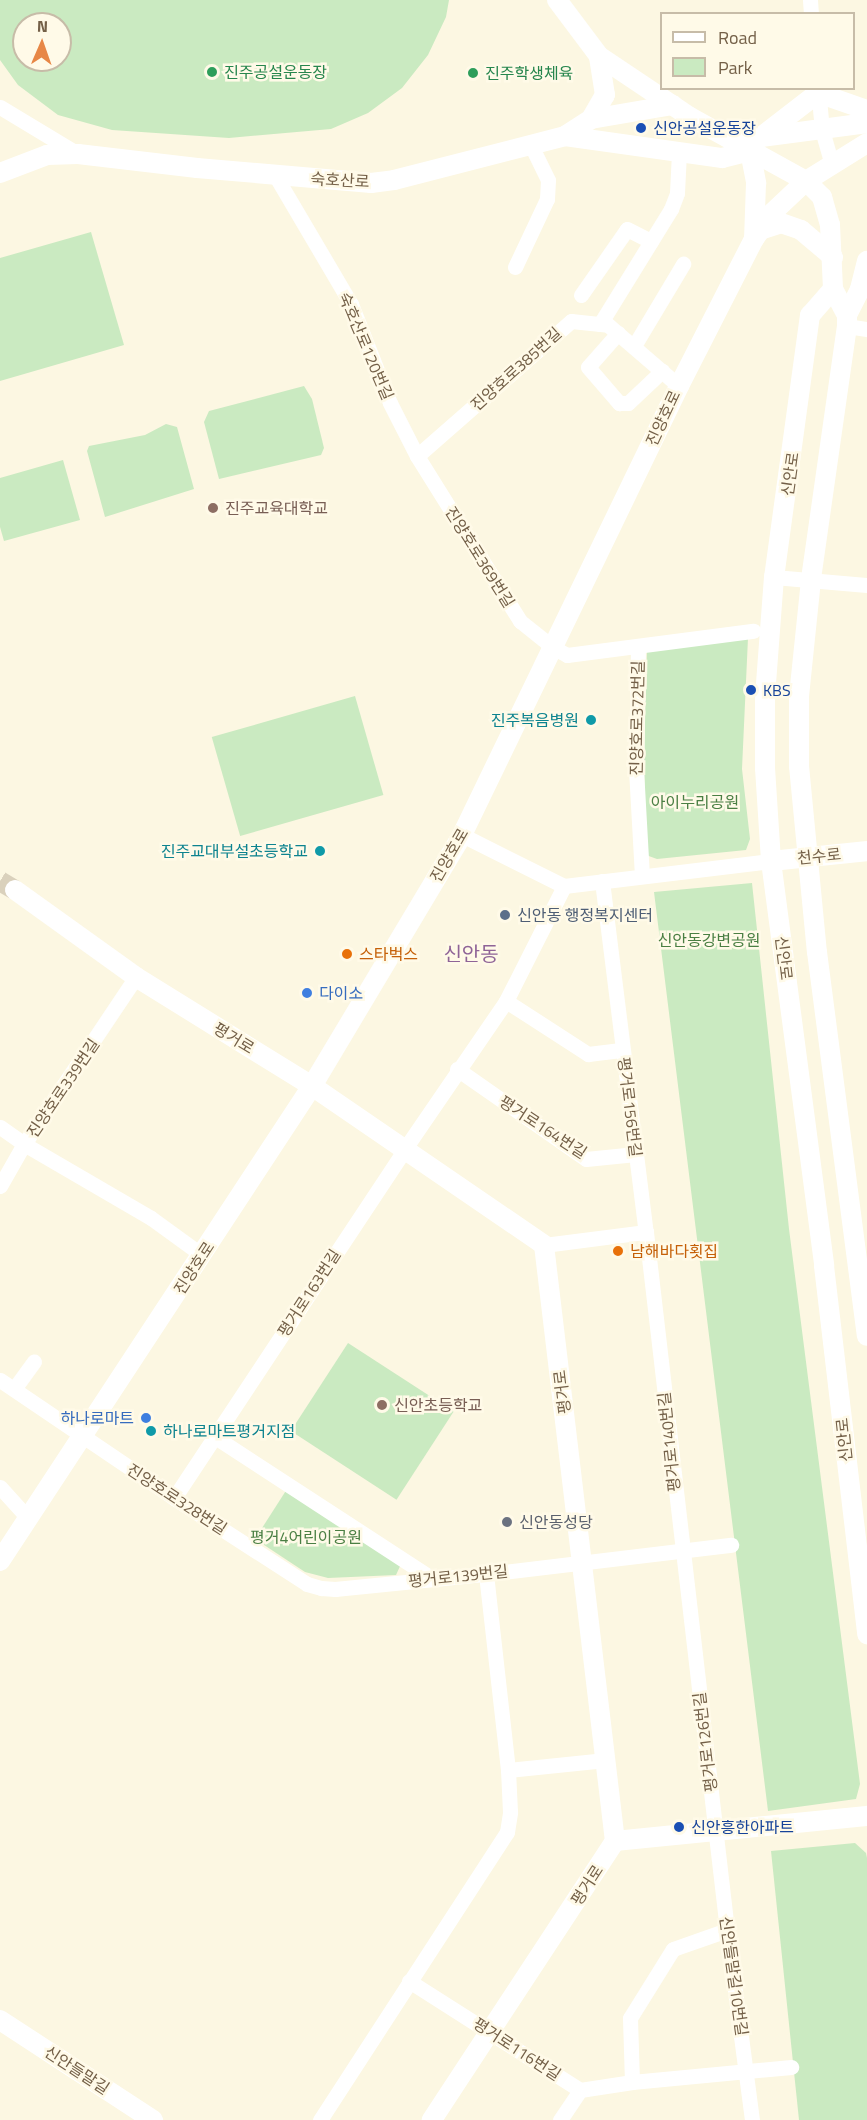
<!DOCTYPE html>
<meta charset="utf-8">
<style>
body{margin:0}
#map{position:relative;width:867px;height:2120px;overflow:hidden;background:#fcf7e2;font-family:"Titillium Web","Noto Sans KR",sans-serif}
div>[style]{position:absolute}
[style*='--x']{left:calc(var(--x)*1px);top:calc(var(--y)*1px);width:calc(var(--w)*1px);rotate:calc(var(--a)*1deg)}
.green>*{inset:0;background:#caeac1;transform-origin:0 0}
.tertiary-tunnel>*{height:20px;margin-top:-10px;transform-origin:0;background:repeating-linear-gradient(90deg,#dad1bc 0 20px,transparent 0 30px)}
.minor>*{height:15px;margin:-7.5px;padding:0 7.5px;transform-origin:7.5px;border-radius:7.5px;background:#fff}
.tertiary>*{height:20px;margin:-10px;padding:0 10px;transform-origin:10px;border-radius:10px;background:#fff}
.dots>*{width:16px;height:16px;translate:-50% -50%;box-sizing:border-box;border:3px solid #fffae8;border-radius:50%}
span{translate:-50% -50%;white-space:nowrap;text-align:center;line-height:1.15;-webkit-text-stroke:5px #fffae8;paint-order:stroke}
.leisure-label{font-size:16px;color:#27864d}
.left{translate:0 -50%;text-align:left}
.transit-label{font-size:16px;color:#164399}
.street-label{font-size:16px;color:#746048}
.education-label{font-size:16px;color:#785e54}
.culture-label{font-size:16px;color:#0d838f}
.right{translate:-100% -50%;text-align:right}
.park-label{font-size:16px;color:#4a7f43}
.service-label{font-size:16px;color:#4e5e75}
.food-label{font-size:16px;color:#c56008}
.shop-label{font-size:16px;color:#366cbe}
.worship-label{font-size:16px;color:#5b616d}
.quarter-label{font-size:20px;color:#8f6497}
.legend{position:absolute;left:660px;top:12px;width:195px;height:78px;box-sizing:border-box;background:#fffae8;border:2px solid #c7bca8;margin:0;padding:8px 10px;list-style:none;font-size:18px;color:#746048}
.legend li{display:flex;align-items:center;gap:12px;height:30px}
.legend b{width:30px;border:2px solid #c7bca8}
.north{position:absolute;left:12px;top:12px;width:60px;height:60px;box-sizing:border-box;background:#fffae8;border:2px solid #c7bca8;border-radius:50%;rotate:2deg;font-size:16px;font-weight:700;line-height:24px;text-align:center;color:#746048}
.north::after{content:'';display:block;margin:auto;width:21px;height:27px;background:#e78746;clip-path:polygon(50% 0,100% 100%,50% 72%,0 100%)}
</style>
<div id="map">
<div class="green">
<div style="clip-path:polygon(evenodd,0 0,449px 0,446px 17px,428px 55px,402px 88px,368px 113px,331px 129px,229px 138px,112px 130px,58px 115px,18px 85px,0 60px,0 0,24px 24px,60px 24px,60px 60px,24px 60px,24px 24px)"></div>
<div style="clip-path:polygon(91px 232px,124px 345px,0 381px,0 258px)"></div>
<div style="clip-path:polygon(304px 386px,312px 399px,324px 448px,321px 455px,219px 479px,204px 422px,209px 411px)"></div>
<div style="clip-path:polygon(166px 424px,177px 427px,194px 489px,105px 517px,87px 451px,89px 446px,145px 435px)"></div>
<div style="clip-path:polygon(63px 460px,80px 520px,4px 541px,0 527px,0 478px)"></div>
<div style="clip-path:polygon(748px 638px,742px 769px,750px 839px,746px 850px,657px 859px,646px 855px,644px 760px,647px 649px)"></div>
<div style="left:355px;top:696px;width:103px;height:149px;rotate:74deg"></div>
<div style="clip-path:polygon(752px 883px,789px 1229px,860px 1784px,856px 1799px,768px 1811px,654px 892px)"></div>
<div style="left:348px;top:1343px;width:126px;height:105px;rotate:33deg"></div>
<div style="clip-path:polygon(287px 1489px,401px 1564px,396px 1575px,328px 1578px,305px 1572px,255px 1539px)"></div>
<div style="clip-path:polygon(855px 1843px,866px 1853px,867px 1858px,867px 2120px,799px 2120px,771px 1851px)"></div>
</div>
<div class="tertiary-tunnel">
<div style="--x:0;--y:881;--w:17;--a:31"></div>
</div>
<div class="minor">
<div style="--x:810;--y:0;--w:14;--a:86"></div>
<div style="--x:818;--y:88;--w:42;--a:84.6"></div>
<div style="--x:822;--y:130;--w:36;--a:74"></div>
<div style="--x:0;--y:107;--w:91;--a:31.1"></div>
<div style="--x:275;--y:175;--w:150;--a:59.5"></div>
<div style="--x:351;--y:304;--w:106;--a:68.5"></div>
<div style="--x:390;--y:403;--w:59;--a:63"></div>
<div style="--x:417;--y:456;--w:195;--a:58"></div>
<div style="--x:520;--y:621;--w:43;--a:38.5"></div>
<div style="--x:554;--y:648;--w:15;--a:28"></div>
<div style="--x:567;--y:655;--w:188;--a:-7.4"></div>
<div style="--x:515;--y:267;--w:75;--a:-64.8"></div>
<div style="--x:547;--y:199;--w:19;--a:-87"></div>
<div style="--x:548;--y:180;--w:39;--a:-116"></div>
<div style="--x:581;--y:295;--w:80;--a:-55.1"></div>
<div style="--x:627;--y:229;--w:27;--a:27"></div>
<div style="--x:600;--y:324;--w:135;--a:-58.3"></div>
<div style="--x:671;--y:209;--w:17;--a:-69"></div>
<div style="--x:677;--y:193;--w:41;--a:-87.2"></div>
<div style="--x:847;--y:326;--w:20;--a:9"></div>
<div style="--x:618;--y:333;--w:45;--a:131.4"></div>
<div style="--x:588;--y:367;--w:48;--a:49.3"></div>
<div style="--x:619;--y:403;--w:9;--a:0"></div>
<div style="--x:628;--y:403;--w:47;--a:-43.3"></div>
<div style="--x:634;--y:346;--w:96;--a:-59.1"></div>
<div style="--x:417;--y:456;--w:205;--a:-41.2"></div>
<div style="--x:571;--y:321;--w:37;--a:6"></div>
<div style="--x:608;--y:325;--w:94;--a:40.7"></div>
<div style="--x:774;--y:577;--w:93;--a:4.9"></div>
<div style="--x:638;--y:646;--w:123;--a:90.9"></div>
<div style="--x:636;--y:769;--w:107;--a:86.8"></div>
<div style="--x:462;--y:835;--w:114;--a:26.6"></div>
<div style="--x:564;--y:886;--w:209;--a:-6.9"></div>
<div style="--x:602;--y:881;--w:354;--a:82.9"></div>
<div style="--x:646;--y:1232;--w:703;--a:83.38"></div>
<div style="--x:727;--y:1930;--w:192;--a:82.5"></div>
<div style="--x:506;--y:1001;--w:98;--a:32.9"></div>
<div style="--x:588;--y:1054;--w:35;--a:-7"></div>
<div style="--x:457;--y:1069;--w:157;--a:34.9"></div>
<div style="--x:586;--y:1159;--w:50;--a:-5.7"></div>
<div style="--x:0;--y:1127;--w:29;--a:35"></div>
<div style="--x:24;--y:1144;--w:147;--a:30.2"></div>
<div style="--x:151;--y:1218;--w:63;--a:36"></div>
<div style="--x:0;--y:1186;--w:48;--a:-60.3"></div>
<div style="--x:24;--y:1144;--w:201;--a:-56.2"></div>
<div style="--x:544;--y:1245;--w:103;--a:-7.3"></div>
<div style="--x:0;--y:1380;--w:210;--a:34.1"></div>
<div style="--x:174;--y:1498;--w:158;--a:32.9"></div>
<div style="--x:307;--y:1584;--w:15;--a:16"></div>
<div style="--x:321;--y:1588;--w:14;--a:4"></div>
<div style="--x:335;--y:1589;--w:152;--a:-5.7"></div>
<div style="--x:486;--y:1574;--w:247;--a:-6.8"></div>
<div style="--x:14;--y:1389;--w:34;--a:-54"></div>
<div style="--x:215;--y:1437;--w:260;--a:33.1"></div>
<div style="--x:0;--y:1487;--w:42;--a:47.9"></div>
<div style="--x:174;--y:1498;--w:417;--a:-56.5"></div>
<div style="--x:404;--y:1150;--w:181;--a:-55.6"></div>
<div style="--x:506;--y:1001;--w:129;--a:-63.2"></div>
<div style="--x:508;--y:1770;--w:98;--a:-5.9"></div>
<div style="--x:409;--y:1981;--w:203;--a:32.5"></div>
<div style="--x:580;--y:2090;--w:53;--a:-8.7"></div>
<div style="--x:632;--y:2082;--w:160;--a:-5.4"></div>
<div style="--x:632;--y:2082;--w:64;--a:-91.8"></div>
<div style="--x:630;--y:2018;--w:81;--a:-58.1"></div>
<div style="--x:673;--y:1949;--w:57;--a:-19.4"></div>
<div style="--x:320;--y:2120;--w:343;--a:-57"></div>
<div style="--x:507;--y:1832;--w:20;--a:-81"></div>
<div style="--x:510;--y:1812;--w:42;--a:-92.7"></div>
<div style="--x:508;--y:1770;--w:197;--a:-96.4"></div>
<div style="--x:560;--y:2120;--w:36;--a:-56"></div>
</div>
<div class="tertiary">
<div style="--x:557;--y:0;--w:70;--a:53.1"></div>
<div style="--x:599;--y:56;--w:110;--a:33.8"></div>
<div style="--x:690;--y:117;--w:132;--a:28.9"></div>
<div style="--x:806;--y:181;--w:23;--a:45"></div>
<div style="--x:822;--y:197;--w:29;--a:74"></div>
<div style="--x:830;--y:225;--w:64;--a:87.3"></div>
<div style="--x:833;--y:289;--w:30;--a:62"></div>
<div style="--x:847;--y:315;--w:11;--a:90"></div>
<div style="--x:847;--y:326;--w:257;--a:98.1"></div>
<div style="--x:811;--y:580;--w:118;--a:95.9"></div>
<div style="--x:799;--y:697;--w:69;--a:90"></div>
<div style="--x:799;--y:766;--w:187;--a:84.5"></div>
<div style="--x:817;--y:952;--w:387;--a:82.6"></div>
<div style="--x:591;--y:119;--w:28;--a:-60"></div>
<div style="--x:605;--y:95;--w:39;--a:-99"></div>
<div style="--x:565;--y:136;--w:159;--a:8"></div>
<div style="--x:722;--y:158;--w:29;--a:-14"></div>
<div style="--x:750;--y:151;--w:33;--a:79"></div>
<div style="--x:756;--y:183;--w:56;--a:92"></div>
<div style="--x:728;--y:137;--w:33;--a:0"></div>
<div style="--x:761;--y:137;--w:107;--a:-7.5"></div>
<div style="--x:761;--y:137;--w:72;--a:-37.7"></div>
<div style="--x:818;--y:93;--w:52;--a:19.1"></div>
<div style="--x:0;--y:173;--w:50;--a:-21"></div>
<div style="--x:47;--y:155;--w:31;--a:-2"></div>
<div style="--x:78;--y:154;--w:120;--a:6.7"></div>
<div style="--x:197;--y:168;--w:175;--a:4.9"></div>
<div style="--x:371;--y:183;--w:23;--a:-7"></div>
<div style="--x:394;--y:180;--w:177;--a:-14.4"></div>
<div style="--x:565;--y:136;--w:31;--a:-33"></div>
<div style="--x:591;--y:119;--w:83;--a:-9.7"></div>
<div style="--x:760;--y:230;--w:22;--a:-18"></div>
<div style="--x:781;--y:223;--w:21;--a:19"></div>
<div style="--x:801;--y:230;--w:42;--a:40.2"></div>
<div style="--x:833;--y:289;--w:35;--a:131"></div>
<div style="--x:810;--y:315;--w:264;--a:97.8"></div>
<div style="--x:774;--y:577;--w:121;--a:94.3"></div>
<div style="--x:765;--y:698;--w:70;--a:90"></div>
<div style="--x:765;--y:768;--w:93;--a:86.3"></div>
<div style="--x:771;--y:861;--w:408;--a:82.5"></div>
<div style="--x:824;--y:1266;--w:371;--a:83.3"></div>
<div style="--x:847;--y:315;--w:29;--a:-63"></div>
<div style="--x:860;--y:289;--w:29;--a:-76"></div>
<div style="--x:771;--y:861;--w:97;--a:-5.9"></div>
<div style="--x:15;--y:890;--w:149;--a:35.7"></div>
<div style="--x:136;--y:977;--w:207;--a:31.8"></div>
<div style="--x:312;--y:1086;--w:281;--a:34.4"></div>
<div style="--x:544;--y:1245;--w:600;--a:83.21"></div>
<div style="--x:615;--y:1841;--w:334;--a:123.3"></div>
<div style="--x:0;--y:1561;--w:568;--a:-56.7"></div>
<div style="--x:312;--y:1086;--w:292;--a:-59.1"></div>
<div style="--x:462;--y:835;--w:499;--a:-64.2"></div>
<div style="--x:679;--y:386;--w:165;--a:-63"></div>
<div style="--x:754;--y:239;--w:32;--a:-55"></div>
<div style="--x:772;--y:213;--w:47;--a:-43.3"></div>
<div style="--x:806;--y:181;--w:72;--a:-31.9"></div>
<div style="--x:615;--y:1841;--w:253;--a:-5.7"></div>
<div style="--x:0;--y:2020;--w:183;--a:33.2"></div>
</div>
<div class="dots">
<div style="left:212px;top:72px;background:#2e9e5b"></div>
<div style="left:473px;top:73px;background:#2e9e5b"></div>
<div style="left:641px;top:128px;background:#1a4fb4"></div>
<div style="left:213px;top:508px;background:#8d6e63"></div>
<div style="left:751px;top:690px;background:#1a4fb4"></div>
<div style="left:591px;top:720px;background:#0f9aa8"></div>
<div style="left:320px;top:851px;background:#0f9aa8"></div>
<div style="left:505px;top:915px;background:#5c6f8a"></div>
<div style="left:347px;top:954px;background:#e8710a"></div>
<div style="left:307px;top:993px;background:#3f7fe0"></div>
<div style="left:618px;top:1251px;background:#e8710a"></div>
<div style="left:382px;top:1405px;background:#8d6e63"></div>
<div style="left:146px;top:1418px;background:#3f7fe0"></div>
<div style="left:151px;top:1431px;background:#0f9aa8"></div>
<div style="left:507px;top:1522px;background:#6b7280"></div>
<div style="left:679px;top:1827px;background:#1a4fb4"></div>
</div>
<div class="leisure-label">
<span class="left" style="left:224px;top:72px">진주공설운동장</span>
<span class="left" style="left:485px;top:73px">진주학생체육</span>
</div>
<div class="transit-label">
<span class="left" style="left:653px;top:128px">신안공설운동장</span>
<span class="left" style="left:763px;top:690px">KBS</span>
<span class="left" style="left:691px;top:1827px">신안흥한아파트</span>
</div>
<div class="street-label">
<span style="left:340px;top:180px;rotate:3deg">숙호산로</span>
<span style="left:366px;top:346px;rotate:67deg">숙호산로120번길</span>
<span style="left:516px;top:369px;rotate:-42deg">진양호로385번길</span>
<span style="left:663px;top:418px;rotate:-65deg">진양호로</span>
<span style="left:790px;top:474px;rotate:-82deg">신안로</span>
<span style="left:480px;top:557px;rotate:58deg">진양호로369번길</span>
<span style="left:637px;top:718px;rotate:-89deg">진양호로372번길</span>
<span style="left:449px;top:855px;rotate:-60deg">진양호로</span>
<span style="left:819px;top:856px;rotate:-6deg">천수로</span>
<span style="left:784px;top:958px;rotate:83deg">신안로</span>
<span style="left:234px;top:1038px;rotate:31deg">평거로</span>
<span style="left:63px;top:1088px;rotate:-56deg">진양호로339번길</span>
<span style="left:630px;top:1107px;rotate:83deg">평거로156번길</span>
<span style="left:543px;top:1127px;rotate:33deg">평거로164번길</span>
<span style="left:194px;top:1268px;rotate:-57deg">진양호로</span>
<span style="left:309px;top:1293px;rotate:-57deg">평거로163번길</span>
<span style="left:562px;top:1392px;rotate:-97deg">평거로</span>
<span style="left:844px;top:1440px;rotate:-96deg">신안로</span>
<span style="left:669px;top:1442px;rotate:-96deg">평거로140번길</span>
<span style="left:177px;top:1499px;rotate:33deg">진양호로328번길</span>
<span style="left:458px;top:1576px;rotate:-6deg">평거로139번길</span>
<span style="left:705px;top:1742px;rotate:-97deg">평거로126번길</span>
<span style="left:587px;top:1885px;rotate:-57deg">평거로</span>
<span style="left:734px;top:1976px;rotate:82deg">신안들말길10번길</span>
<span style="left:517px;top:2049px;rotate:33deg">평거로116번길</span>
<span style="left:77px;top:2070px;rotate:33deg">신안들말길</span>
</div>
<div class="education-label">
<span class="left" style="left:225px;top:508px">진주교육대학교</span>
<span class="left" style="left:394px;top:1405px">신안초등학교</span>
</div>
<div class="culture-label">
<span class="right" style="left:579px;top:720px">진주복음병원</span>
<span class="right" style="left:308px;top:851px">진주교대부설초등학교</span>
<span class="left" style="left:163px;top:1431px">하나로마트평거지점</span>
</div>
<div class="park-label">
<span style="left:695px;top:802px">아이누리공원</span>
<span style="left:709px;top:940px">신안동강변공원</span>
<span style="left:306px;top:1537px">평거4어린이공원</span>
</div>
<div class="service-label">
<span class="left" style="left:517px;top:915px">신안동 행정복지센터</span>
</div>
<div class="food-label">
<span class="left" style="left:359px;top:954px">스타벅스</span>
<span class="left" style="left:630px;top:1251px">남해바다횟집</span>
</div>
<div class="shop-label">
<span class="left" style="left:319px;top:993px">다이소</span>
<span class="right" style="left:134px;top:1418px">하나로마트</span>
</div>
<div class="worship-label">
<span class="left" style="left:519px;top:1522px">신안동성당</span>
</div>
<div class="quarter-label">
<span style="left:471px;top:953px">신안동</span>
</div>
<ul class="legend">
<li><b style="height:8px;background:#fff"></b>Road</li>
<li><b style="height:16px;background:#caeac1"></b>Park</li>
</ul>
<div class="north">N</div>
</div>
